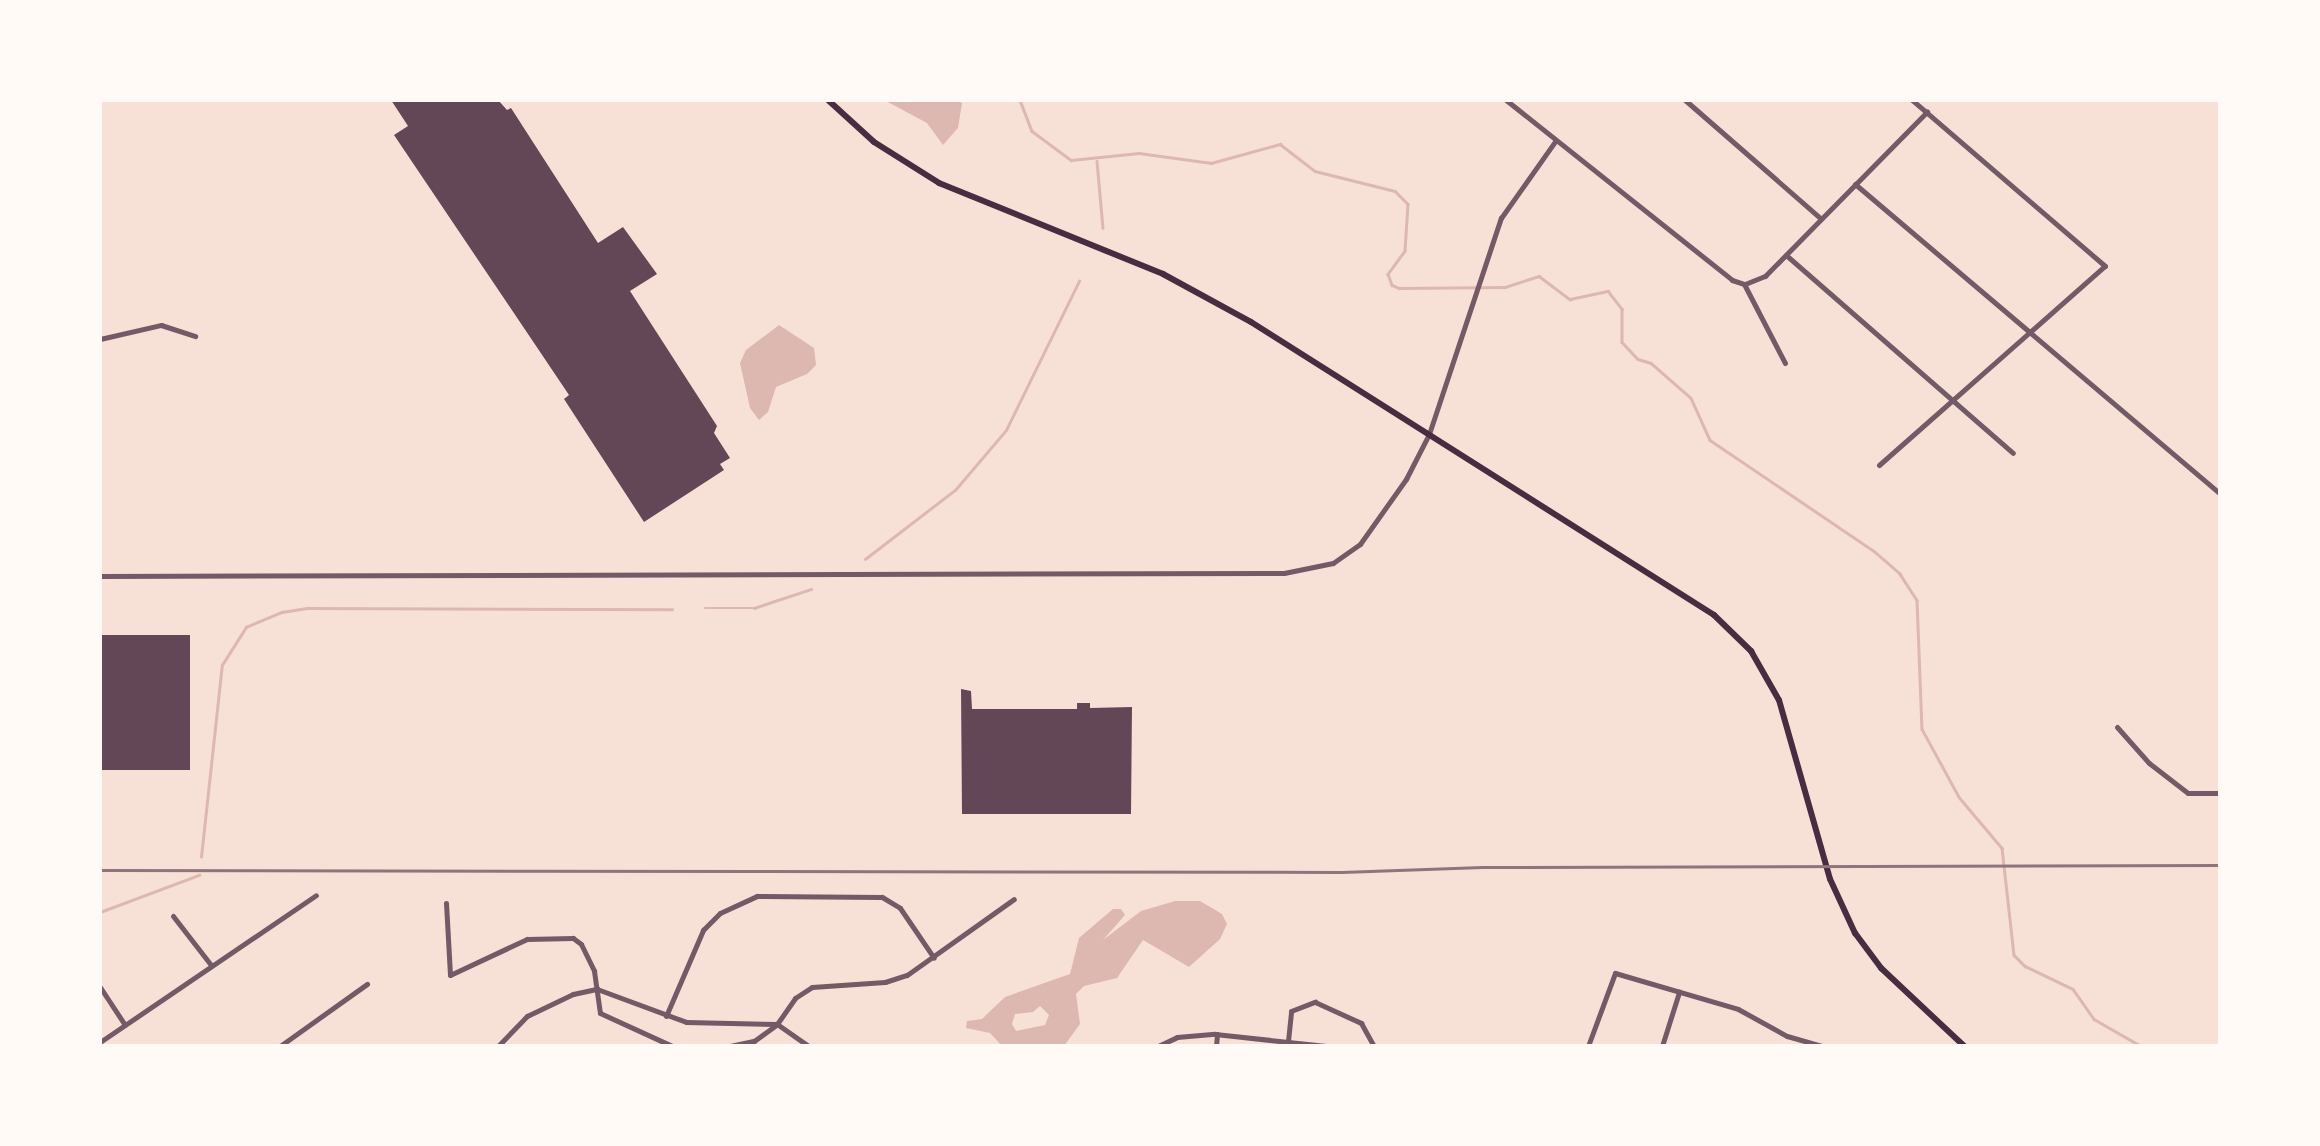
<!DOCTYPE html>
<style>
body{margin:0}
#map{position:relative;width:2320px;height:1146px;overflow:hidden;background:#f7e1d7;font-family:Ubuntu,sans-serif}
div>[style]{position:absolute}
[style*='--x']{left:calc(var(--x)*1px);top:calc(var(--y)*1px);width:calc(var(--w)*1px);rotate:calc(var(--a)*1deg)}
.water>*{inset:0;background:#dcb8b0}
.stream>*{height:2.5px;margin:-1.25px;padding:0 1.25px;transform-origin:1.25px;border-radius:1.25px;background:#dcb8b0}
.building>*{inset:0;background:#644757;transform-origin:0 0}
.minor>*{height:5px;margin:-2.5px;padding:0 2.5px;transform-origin:2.5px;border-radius:2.5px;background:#755966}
.secondary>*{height:6px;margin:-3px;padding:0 3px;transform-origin:3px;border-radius:3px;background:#4a2c40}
.rail>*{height:2.5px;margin:-1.25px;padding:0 1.25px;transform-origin:1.25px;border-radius:1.25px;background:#8f747c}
span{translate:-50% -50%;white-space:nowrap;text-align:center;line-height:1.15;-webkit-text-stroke:10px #fffaf5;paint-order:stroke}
.frame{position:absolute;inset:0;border:102px solid #fffaf5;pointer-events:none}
</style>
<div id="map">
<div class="water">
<div style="clip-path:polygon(884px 100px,956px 100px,962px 103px,958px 128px,943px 145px,927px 123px)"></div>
<div style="clip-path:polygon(779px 325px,814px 348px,816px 365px,807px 374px,776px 387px,768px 412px,759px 420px,750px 408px,740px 363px,746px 350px)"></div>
<div style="clip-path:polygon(evenodd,1175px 901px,1200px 901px,1222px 914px,1227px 924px,1220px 939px,1189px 967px,1143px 940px,1117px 978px,1084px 986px,1076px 994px,1080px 1024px,1064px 1046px,1002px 1046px,990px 1033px,966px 1028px,967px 1021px,982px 1019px,1005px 997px,1070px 974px,1079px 938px,1113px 909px,1121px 909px,1125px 915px,1103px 940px,1141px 911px,1175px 901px,1040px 1006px,1049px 1015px,1045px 1025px,1016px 1031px,1012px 1024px,1015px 1014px,1033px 1012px,1040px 1006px)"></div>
</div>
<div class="stream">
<div style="--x:1020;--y:100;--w:33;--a:69"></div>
<div style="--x:1032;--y:131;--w:49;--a:36.6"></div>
<div style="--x:1071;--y:160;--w:68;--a:-5.9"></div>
<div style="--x:1139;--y:153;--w:73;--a:7.9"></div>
<div style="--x:1211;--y:163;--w:72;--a:-15.4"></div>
<div style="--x:1280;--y:144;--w:44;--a:37.6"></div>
<div style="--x:1315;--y:171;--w:82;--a:14"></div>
<div style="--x:1395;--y:191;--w:18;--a:45"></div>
<div style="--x:1408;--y:204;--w:47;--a:93.7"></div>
<div style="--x:1405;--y:251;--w:29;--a:126"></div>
<div style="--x:1388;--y:274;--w:12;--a:70"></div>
<div style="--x:1392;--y:285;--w:8;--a:23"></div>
<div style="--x:1399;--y:288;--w:106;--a:-0.5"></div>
<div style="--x:1505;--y:287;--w:36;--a:-18"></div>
<div style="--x:1539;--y:276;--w:39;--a:37"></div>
<div style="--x:1570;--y:299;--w:39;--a:-12"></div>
<div style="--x:1608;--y:291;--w:23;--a:52"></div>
<div style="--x:1622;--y:309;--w:33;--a:90"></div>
<div style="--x:1622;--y:342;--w:23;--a:47"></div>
<div style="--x:1638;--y:359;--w:14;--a:17"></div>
<div style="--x:1651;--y:363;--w:53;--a:41.2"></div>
<div style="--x:1691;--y:398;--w:46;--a:65.7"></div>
<div style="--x:1710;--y:440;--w:198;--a:34.1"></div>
<div style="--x:1874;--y:551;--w:35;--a:41"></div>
<div style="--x:1900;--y:574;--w:31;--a:57"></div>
<div style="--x:1917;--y:600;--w:129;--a:87.8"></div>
<div style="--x:1922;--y:729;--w:77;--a:61.4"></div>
<div style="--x:1959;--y:797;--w:67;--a:49.9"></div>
<div style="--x:2002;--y:848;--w:108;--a:83.6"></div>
<div style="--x:2014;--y:955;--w:16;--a:45"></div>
<div style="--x:2025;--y:966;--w:53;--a:25.6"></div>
<div style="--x:2073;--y:989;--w:37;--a:55"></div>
<div style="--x:2094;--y:1019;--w:54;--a:29.9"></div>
<div style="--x:1097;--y:161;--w:67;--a:84.9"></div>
<div style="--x:865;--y:559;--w:113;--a:-37.5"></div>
<div style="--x:955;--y:490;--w:79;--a:-49.6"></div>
<div style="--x:1006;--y:430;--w:166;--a:-63.9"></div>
<div style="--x:705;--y:608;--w:49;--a:0"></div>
<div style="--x:754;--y:608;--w:60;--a:-18.4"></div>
<div style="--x:201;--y:857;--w:193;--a:-83.8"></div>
<div style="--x:222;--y:665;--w:45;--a:-57.7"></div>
<div style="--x:246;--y:627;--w:39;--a:-23"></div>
<div style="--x:282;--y:612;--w:25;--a:-9"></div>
<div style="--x:307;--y:608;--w:365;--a:0.2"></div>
<div style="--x:100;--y:912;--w:106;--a:-20.5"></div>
</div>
<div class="building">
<div style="clip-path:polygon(391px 100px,498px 100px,507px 110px,511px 108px,598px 243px,623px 227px,657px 274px,630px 291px,717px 426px,714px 433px,730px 458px,720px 464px,724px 470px,644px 522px,564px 399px,569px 395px,394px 135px,408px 126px)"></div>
<div style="left:100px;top:635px;width:90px;height:135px"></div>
<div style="clip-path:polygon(961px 689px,971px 691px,972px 709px,1077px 709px,1077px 703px,1090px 703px,1090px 708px,1132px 707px,1131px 814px,962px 814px)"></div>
</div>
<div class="minor">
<div style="--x:1506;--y:100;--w:289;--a:38.5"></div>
<div style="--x:1732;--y:280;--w:13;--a:18"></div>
<div style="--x:1744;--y:284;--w:89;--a:62.6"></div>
<div style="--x:1685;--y:100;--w:178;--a:41.1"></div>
<div style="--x:1855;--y:184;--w:479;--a:40.3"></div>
<div style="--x:1786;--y:255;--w:301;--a:41.1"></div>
<div style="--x:1745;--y:284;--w:22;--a:-22"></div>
<div style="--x:1765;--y:276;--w:231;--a:-45.4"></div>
<div style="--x:100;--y:339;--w:63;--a:-12.9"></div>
<div style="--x:161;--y:325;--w:36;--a:18"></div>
<div style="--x:1879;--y:465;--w:301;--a:-41.4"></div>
<div style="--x:2105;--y:266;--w:255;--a:-139.3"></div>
<div style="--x:100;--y:576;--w:1184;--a:-0.15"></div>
<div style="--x:1284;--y:573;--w:50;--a:-11.5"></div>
<div style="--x:1333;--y:563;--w:33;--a:-35"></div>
<div style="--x:1360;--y:544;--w:80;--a:-54.7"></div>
<div style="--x:1406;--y:479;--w:51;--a:-62.9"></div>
<div style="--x:1429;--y:434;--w:228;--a:-71.6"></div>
<div style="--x:1501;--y:218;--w:95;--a:-54.8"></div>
<div style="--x:2117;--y:727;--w:48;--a:48.4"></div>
<div style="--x:2149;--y:763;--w:49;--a:37.6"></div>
<div style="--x:2188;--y:793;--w:32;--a:0"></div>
<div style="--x:446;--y:903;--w:72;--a:86.8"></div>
<div style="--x:450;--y:975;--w:85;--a:-25.1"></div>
<div style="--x:527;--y:939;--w:46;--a:-1.2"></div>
<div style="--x:573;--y:938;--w:10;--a:37"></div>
<div style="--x:581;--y:944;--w:30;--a:64"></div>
<div style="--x:594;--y:971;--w:42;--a:81.9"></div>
<div style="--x:600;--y:1013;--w:79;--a:24.6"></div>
<div style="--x:173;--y:916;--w:62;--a:52.2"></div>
<div style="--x:100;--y:987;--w:45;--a:56.7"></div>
<div style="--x:666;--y:1016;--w:94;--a:-66.7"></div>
<div style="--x:703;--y:930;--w:24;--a:-45"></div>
<div style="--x:720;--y:913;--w:41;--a:-24.7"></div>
<div style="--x:757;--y:896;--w:125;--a:0.5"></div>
<div style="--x:882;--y:897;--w:21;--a:31"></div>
<div style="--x:900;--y:908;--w:60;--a:55.8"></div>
<div style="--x:1288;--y:1041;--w:30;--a:-84"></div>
<div style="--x:1291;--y:1011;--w:26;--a:-21"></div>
<div style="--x:1315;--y:1002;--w:51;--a:24.5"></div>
<div style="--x:1361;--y:1023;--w:26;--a:61"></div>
<div style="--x:100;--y:1042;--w:261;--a:-34.2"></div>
<div style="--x:280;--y:1046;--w:107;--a:-35.5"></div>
<div style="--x:498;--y:1046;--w:42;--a:-46"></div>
<div style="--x:527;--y:1016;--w:51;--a:-25.6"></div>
<div style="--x:573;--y:994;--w:25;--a:-12"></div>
<div style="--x:597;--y:989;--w:95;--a:20.3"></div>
<div style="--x:686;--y:1022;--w:91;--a:1.3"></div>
<div style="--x:777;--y:1024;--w:39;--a:35"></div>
<div style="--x:730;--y:1046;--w:25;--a:-12"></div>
<div style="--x:754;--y:1041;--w:29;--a:-36"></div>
<div style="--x:777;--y:1024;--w:32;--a:-55"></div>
<div style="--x:795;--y:998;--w:20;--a:-33"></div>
<div style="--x:812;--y:987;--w:73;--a:-3.9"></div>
<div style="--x:885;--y:982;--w:23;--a:-18"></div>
<div style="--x:907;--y:975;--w:131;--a:-35.4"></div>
<div style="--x:1158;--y:1046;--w:21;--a:-25"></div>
<div style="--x:1177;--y:1037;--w:38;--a:-5"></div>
<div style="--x:1215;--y:1034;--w:112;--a:6.2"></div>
<div style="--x:1216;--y:1046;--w:12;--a:-85"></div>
<div style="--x:1588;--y:1046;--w:78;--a:-69.7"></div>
<div style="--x:1615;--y:973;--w:128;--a:16.3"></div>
<div style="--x:1738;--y:1009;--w:56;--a:28.9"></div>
<div style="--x:1787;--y:1036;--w:35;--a:16"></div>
<div style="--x:1662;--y:1046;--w:57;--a:-72.5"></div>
</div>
<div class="secondary">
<div style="--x:828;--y:100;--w:62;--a:42.4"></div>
<div style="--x:874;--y:142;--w:77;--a:32.2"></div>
<div style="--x:939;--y:183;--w:242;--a:22.1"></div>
<div style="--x:1163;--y:274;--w:100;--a:28.6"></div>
<div style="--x:1251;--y:322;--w:548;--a:32.33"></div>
<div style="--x:1714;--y:615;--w:52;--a:44.2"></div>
<div style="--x:1751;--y:651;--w:56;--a:60.3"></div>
<div style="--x:1779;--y:700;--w:186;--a:74.1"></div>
<div style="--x:1830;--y:879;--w:60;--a:65.2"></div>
<div style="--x:1855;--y:933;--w:44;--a:53.4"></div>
<div style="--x:1881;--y:968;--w:114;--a:43.2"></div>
</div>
<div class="rail">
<div style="--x:100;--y:870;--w:1242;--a:0.09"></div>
<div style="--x:1342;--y:872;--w:140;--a:-2"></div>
<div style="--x:1482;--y:867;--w:738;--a:-0.16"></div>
</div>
<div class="frame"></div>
</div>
